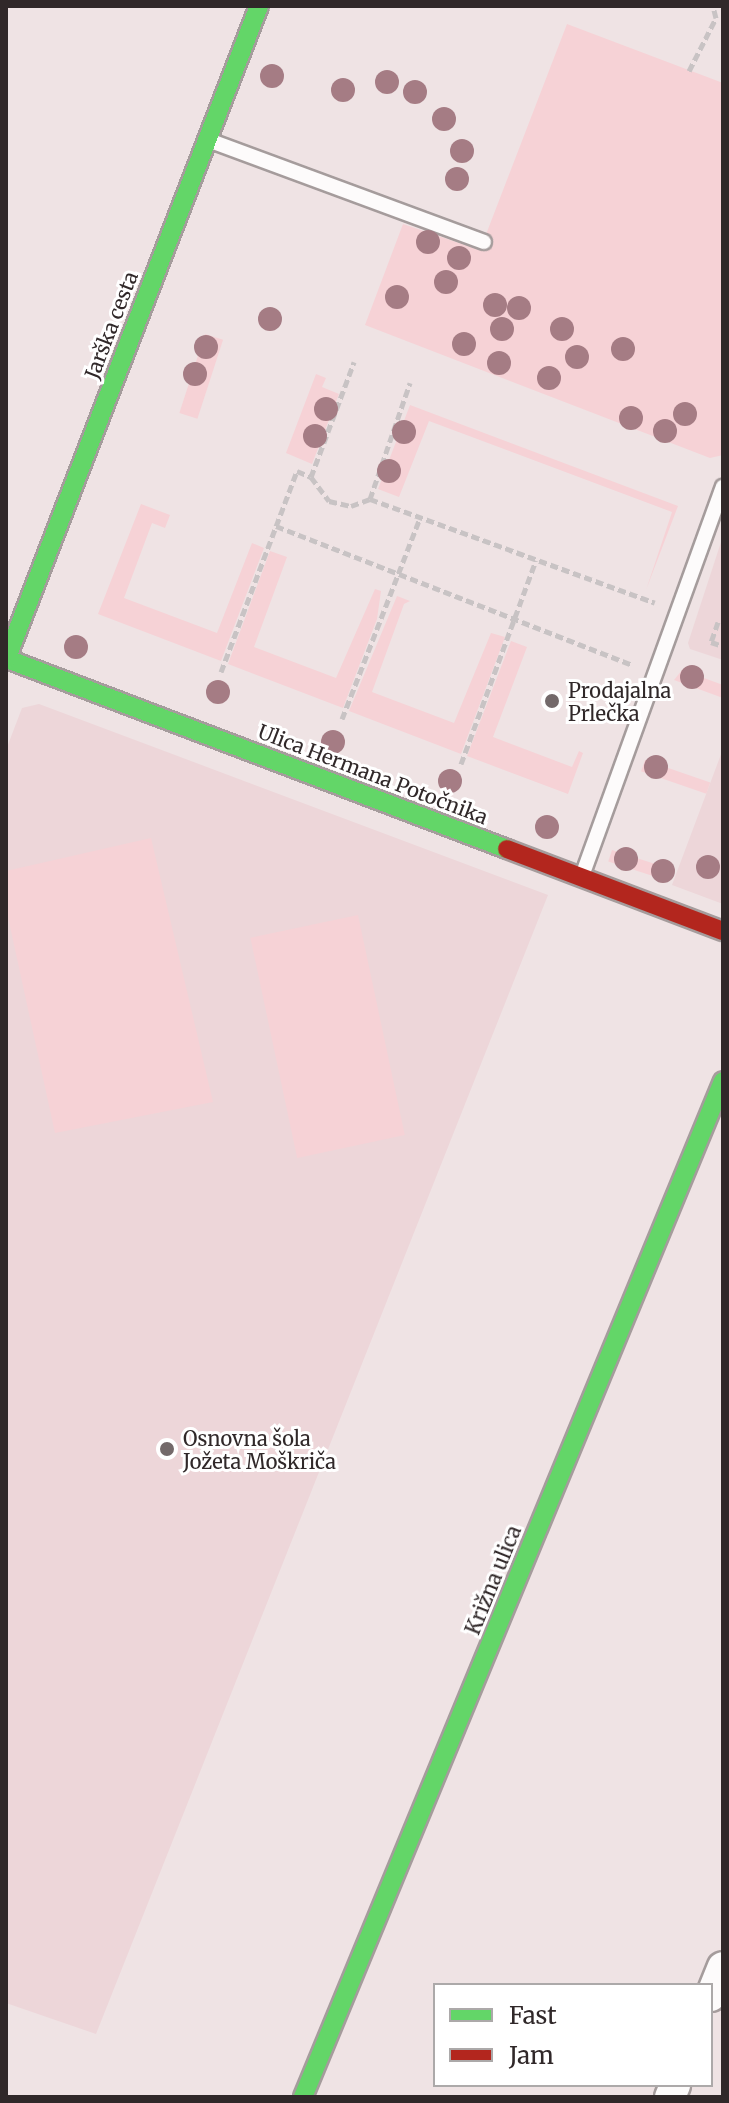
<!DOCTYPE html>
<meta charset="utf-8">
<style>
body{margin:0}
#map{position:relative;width:729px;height:2103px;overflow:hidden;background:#efe3e4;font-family:Merriweather,serif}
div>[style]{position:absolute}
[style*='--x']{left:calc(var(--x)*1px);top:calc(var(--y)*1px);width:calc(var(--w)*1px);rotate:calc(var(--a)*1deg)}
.built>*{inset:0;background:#edd6d9}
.green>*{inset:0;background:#f6d2d6;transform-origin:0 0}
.path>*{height:5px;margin-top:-2.5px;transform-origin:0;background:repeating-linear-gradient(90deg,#c8c3c4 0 8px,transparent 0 12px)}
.roads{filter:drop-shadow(2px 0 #a59c9c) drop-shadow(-2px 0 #a59c9c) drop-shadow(0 2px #a59c9c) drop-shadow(0 -2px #a59c9c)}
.lane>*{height:14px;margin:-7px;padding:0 7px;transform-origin:7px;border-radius:7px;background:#fdfbfb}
.street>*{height:30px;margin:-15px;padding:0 15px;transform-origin:15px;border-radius:15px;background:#fdfbfb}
.fast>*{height:18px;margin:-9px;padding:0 9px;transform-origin:9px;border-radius:9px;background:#63d668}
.jam>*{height:18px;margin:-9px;padding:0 9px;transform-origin:9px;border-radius:9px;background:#b3261e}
.trees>*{width:24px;height:24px;margin:-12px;border-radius:50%;background:#a57c84}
.dots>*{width:22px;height:22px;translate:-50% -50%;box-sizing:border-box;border:4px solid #fff;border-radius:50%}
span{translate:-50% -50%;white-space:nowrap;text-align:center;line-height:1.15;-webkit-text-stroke:6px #fff;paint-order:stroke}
.street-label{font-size:20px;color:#302829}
.poi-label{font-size:20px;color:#302829}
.left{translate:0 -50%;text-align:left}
.frame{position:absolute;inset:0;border:8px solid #302829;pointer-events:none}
.legend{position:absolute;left:433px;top:1983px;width:280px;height:104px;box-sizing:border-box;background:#fff;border:2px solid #aca9a9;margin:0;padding:10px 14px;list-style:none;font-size:24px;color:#302829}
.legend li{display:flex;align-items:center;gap:16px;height:40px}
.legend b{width:40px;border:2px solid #aca9a9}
</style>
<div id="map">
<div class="built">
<div style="clip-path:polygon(723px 536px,723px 660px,690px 649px,688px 643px)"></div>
<div style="clip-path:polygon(39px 704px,548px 895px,96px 2034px,6px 2003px,6px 750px,22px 708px)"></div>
<div style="clip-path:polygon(723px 749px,723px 904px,672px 885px)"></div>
</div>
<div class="green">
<div style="clip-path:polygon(567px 24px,723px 83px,723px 455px,710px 458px,365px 325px,403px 224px,480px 250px)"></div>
<div style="left:205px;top:334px;width:19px;height:83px;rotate:18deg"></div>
<div style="clip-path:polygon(316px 374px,326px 378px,322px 387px,339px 394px,312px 464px,286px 453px)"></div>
<div style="clip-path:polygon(410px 405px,678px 506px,646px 590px,672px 512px,429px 421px,399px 497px,378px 489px)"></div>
<div style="clip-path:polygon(141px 504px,170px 515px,165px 528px,152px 523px,124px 598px,217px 633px,252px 543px,264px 548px,221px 661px,98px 614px)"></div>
<div style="clip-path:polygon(270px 551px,287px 557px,254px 647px,336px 678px,375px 589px,381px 591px,377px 619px,343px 708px,228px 664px)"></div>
<div style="clip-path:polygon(397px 596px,410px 601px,404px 604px,372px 692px,454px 723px,491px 633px,505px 637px,461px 754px,349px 711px)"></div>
<div style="clip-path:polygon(511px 641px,527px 647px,493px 737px,572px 767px,579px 751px,583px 753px,568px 794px,467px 756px)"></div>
<div style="clip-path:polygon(682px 670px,723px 685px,723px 698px,674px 680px)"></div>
<div style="left:645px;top:760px;width:69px;height:12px;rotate:19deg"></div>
<div style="clip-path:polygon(151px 838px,213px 1102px,55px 1133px,6px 908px,6px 871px)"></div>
<div style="left:612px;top:850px;width:64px;height:12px;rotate:18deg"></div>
<div style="left:358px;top:915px;width:225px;height:110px;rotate:78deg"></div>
</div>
<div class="path">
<div style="--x:689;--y:71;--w:59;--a:-63"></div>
<div style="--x:716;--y:18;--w:12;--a:-104"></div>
<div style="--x:311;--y:477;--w:123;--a:-69.5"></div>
<div style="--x:370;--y:499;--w:123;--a:-71"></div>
<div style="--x:276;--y:526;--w:383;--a:21.3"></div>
<div style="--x:718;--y:622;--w:21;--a:109"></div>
<div style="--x:711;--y:642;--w:13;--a:18"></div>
<div style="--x:221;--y:672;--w:215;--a:-69.3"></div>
<div style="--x:297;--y:471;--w:15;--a:23"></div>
<div style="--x:311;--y:477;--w:30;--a:53"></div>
<div style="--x:329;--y:501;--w:23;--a:13"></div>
<div style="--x:351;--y:506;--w:20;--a:-20"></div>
<div style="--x:370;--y:499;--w:303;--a:20"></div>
<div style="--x:342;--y:719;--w:216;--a:-68.8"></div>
<div style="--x:461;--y:764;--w:217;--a:-69.8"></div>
</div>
<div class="roads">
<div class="lane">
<div style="--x:211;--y:141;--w:291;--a:20.3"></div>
<div style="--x:582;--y:876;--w:414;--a:-70.1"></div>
</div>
<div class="street">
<div style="--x:711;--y:1996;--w:31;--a:-68"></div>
<div style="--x:670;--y:2097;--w:13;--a:-67"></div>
</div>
<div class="fast">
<div style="--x:7;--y:659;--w:535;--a:20.81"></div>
<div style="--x:6;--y:660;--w:701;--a:-68.85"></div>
<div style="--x:303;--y:2097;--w:1099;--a:-67.54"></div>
</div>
<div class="jam">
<div style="--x:507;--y:849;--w:231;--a:20.8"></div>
</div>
</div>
<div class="trees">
<div style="left:272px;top:76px"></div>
<div style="left:387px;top:82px"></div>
<div style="left:343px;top:90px"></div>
<div style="left:415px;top:92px"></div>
<div style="left:444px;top:119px"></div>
<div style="left:462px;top:151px"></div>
<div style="left:457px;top:179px"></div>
<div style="left:428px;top:242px"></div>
<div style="left:459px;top:258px"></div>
<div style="left:446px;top:282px"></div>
<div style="left:397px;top:297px"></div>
<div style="left:495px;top:305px"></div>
<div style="left:519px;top:308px"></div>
<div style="left:270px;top:319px"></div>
<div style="left:502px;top:329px"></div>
<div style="left:562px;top:329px"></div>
<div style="left:464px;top:344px"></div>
<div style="left:206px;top:347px"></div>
<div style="left:623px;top:349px"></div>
<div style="left:577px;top:357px"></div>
<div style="left:499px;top:363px"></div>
<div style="left:195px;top:374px"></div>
<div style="left:549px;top:378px"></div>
<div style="left:326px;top:409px"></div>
<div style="left:685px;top:414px"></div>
<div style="left:631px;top:418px"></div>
<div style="left:665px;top:431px"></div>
<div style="left:404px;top:432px"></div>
<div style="left:315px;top:436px"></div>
<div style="left:389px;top:471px"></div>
<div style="left:76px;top:647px"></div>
<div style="left:692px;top:677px"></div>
<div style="left:218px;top:692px"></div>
<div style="left:333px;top:742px"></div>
<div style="left:656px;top:767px"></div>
<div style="left:450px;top:781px"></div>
<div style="left:547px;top:827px"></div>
<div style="left:626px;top:859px"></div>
<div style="left:708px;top:867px"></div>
<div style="left:663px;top:871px"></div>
</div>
<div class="dots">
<div style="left:552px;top:701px;background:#73696a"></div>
<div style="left:167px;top:1449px;background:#73696a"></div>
</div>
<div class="street-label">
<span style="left:111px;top:325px;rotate:-69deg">Jarška cesta</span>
<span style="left:373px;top:774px;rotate:21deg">Ulica Hermana Potočnika</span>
<span style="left:493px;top:1580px;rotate:-68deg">Križna ulica</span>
</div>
<div class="poi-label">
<span class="left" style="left:568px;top:702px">Prodajalna<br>Prlečka</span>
<span class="left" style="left:183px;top:1450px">Osnovna šola<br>Jožeta Moškriča</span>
</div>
<div class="frame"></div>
<ul class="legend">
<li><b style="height:10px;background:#63d668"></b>Fast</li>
<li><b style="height:10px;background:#b3261e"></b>Jam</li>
</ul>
</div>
